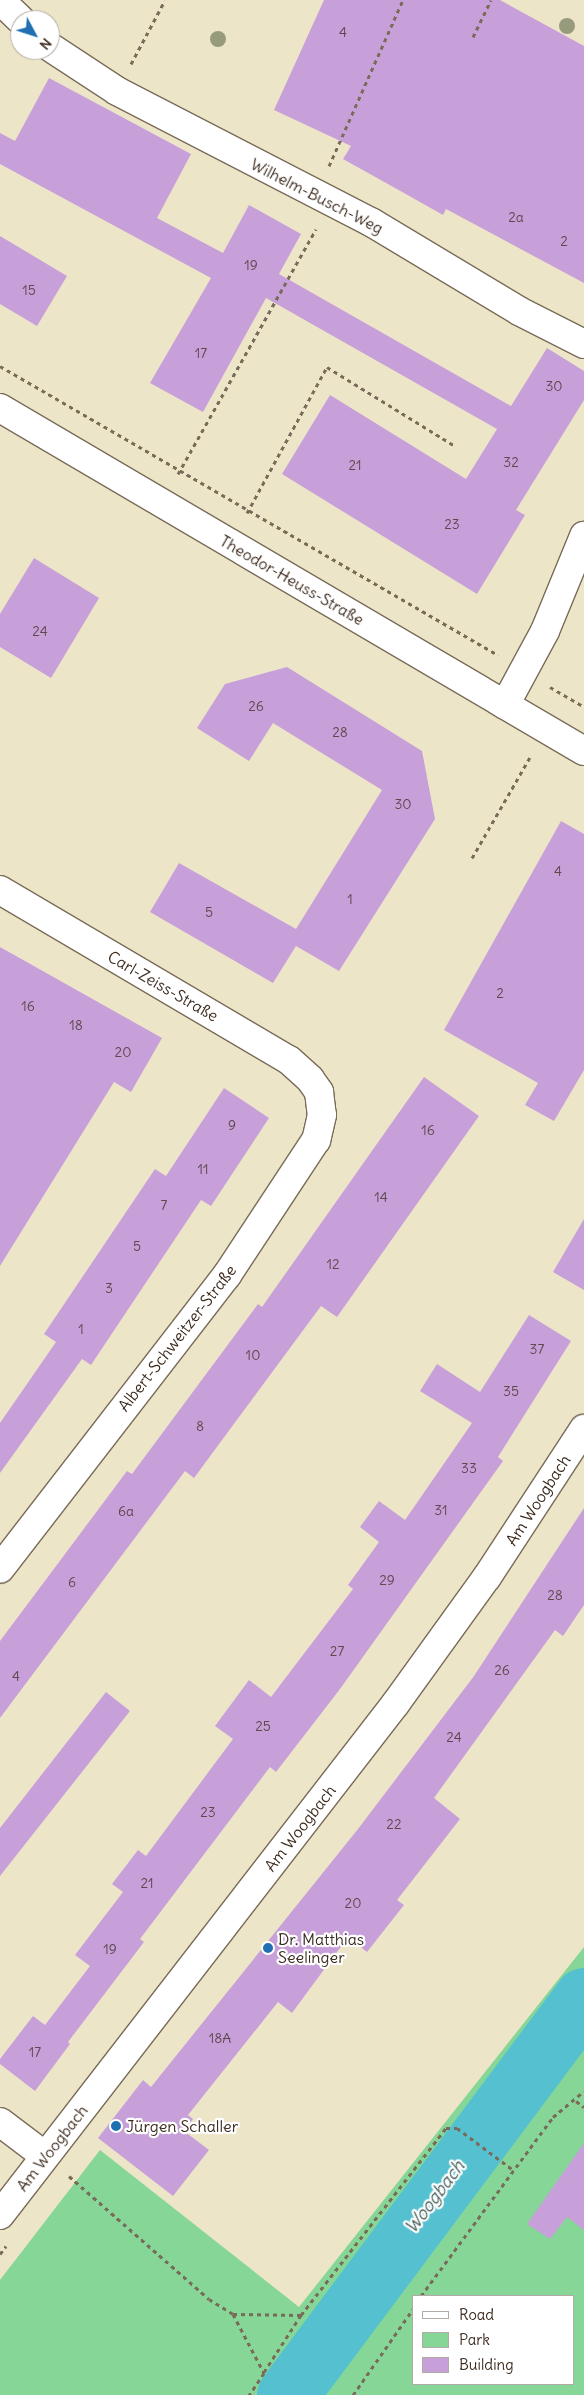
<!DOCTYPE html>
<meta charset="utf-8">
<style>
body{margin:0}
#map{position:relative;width:584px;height:2395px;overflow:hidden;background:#ede5c7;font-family:Delius,sans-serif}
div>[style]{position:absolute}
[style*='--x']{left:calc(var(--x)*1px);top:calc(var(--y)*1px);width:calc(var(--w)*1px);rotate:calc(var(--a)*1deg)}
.green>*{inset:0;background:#85d697}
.river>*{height:61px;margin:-30.5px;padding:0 30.5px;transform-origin:30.5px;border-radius:30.5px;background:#55c1d0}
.building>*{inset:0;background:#c7a0da}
.path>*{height:3px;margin-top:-1.5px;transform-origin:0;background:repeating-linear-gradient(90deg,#796b59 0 4px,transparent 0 8px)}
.roads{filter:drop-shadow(1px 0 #796b59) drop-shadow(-1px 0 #796b59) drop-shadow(0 1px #796b59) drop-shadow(0 -1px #796b59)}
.minor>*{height:28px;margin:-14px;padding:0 14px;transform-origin:14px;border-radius:14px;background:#fff}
.secondary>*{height:28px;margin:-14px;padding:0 14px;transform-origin:14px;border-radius:14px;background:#fff}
.trees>*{width:16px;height:16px;margin:-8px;border-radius:50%;background:#979b7e}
.dots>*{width:14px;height:14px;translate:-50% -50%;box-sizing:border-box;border:2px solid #fff;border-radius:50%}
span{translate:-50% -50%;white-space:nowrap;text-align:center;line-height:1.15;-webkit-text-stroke:4.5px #fff;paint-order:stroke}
.number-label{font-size:14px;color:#5e484d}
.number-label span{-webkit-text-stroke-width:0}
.street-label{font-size:16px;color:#3b2a1e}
.poi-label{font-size:16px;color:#3b2a1e}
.left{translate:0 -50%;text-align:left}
.water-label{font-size:18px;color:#445f5c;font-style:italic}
.legend{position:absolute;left:412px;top:2295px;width:162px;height:90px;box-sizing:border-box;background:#fff;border:1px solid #b1aaa5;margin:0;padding:6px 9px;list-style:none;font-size:15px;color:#3b2a1e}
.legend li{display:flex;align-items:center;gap:10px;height:25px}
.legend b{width:25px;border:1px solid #b1aaa5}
.north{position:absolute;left:10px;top:10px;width:50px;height:50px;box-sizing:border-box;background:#fff;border:1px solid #b1aaa5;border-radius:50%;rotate:130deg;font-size:14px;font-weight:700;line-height:20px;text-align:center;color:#3b2a1e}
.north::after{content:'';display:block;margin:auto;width:18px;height:22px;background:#1f6fb2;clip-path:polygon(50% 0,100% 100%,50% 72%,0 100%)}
</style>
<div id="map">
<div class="green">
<div style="clip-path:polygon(evenodd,584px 1947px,584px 2395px,0 2395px,0 2280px,100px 2150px,299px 2307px,584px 1947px,413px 2296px,573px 2296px,573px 2384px,413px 2384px,413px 2296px)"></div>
</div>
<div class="river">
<div style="--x:287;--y:2395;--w:496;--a:-53.2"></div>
</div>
<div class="building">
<div style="clip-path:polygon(324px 0,500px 0,584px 46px,584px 283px,446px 209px,443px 215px,404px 193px,343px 159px,351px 146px,274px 110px)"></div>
<div style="clip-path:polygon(49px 78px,191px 154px,157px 218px,223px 253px,249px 205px,301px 234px,279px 274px,511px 406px,547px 348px,584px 371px,584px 400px,516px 510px,525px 515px,477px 594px,282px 474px,330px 395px,466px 479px,497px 429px,266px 298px,203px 412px,150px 383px,211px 278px,0 164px,0 133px,15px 141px)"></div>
<div style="clip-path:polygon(0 236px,67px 276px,37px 326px,0 304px)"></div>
<div style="clip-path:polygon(34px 558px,99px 598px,51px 678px,0 647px,0 614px)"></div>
<div style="clip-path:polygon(287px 667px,422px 751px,435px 819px,339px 971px,296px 946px,273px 983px,150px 912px,179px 863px,296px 929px,382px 790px,273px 723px,249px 761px,197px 728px,225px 684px)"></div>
<div style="clip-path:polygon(561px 821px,584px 834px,584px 1070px,554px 1121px,525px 1105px,538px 1083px,444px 1030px)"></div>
<div style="clip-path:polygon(0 947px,162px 1038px,131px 1092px,114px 1082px,0 1266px)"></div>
<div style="clip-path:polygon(424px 1077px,479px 1116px,337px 1317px,321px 1306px,194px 1478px,185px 1471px,0 1718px,0 1641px,127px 1471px,132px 1474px,258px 1304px,262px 1307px)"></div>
<div style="clip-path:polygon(224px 1088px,269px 1118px,211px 1206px,201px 1200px,91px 1365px,82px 1359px,0 1473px,0 1423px,56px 1342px,44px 1334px,155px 1169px,166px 1176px)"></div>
<div style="clip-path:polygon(584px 1219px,584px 1290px,553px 1272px)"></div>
<div style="clip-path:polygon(529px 1315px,571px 1341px,498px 1457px,503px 1461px,340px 1689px,276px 1772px,270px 1767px,140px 1939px,144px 1942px,68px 2042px,70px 2044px,35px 2091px,0 2064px,0 2059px,33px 2016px,45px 2025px,90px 1966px,75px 1955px,123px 1892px,112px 1884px,138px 1850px,146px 1856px,233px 1739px,215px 1726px,249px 1680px,271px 1697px,353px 1589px,348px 1585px,379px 1542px,360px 1527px,379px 1501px,405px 1520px,472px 1423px,420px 1391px,437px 1364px,480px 1392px)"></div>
<div style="clip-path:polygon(584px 1508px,584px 1605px,563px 1636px,555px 1630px,434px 1798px,460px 1819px,397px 1900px,404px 1905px,367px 1952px,348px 1937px,292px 2013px,278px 2002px,188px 2115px,193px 2119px,184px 2131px,209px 2150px,173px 2196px,98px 2138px,143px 2080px,151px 2087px,358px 1829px,474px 1676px)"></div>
<div style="clip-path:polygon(106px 1692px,130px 1711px,0 1876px,0 1828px)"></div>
<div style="clip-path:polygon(584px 2143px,584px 2230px,567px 2217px,550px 2239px,527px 2224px)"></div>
</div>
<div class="path">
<div style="--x:473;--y:37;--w:41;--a:-64.1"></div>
<div style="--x:131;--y:64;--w:72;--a:-62"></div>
<div style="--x:329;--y:166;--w:182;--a:-66"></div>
<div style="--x:0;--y:366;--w:576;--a:30.13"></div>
<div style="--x:178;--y:474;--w:281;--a:-60.6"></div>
<div style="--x:247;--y:513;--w:166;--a:-61.3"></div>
<div style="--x:327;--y:367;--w:150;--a:31.7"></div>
<div style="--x:550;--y:687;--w:39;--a:30"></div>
<div style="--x:472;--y:858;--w:116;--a:-60.1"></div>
<div style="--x:576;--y:2101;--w:10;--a:37"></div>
<div style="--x:69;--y:2176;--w:186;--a:41.3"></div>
<div style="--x:209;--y:2299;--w:28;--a:32"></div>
<div style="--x:233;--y:2314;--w:68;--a:0.8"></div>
<div style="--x:301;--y:2315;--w:237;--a:-52.2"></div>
<div style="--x:446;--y:2128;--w:11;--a:0"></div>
<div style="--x:457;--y:2128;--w:69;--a:36.7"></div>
<div style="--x:0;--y:2254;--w:10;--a:-53"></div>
<div style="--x:421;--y:2296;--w:222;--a:-53.6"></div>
<div style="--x:553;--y:2117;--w:40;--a:-40"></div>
<div style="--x:233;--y:2314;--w:67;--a:62.3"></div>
<div style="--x:264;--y:2373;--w:27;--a:124"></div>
<div style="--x:264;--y:2372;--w:68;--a:-57"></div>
<div style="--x:353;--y:2395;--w:105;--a:-55.1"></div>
</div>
<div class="roads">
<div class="minor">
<div style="--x:0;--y:0;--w:29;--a:44"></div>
<div style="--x:50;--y:47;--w:80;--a:33.3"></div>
<div style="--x:117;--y:91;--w:286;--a:27.3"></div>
<div style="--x:371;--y:222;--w:173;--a:31"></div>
<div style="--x:519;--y:311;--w:73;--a:26.9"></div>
<div style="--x:505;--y:705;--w:84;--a:-61.6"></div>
<div style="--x:545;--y:631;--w:103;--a:-67.7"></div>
<div style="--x:0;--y:890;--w:335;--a:30.5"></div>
<div style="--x:289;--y:1060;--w:28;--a:42"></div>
<div style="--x:310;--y:1079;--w:16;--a:55"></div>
<div style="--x:319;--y:1092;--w:23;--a:83"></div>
<div style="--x:322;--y:1115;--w:26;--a:103"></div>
<div style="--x:316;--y:1140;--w:162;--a:123.4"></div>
<div style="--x:227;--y:1275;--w:371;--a:127.7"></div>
<div style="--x:0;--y:2122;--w:56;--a:37.1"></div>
<div style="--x:0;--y:2215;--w:647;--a:-52.28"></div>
<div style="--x:396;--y:1703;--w:155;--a:-54.2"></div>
<div style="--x:487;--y:1577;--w:177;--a:-56.8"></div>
</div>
<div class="secondary">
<div style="--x:0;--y:408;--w:677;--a:30.43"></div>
</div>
</div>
<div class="trees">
<div style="left:567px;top:26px"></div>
<div style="left:218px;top:39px"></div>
</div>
<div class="dots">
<div style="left:268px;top:1948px;background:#1f6fb2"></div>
<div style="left:116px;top:2126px;background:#1f6fb2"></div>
</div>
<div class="number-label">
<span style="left:343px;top:32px">4</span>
<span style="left:516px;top:217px">2a</span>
<span style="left:564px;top:241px">2</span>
<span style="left:251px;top:265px">19</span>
<span style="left:29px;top:290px">15</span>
<span style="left:201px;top:353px">17</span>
<span style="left:554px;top:386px">30</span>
<span style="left:511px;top:462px">32</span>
<span style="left:355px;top:465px">21</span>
<span style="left:452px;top:524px">23</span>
<span style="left:40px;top:631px">24</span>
<span style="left:256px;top:706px">26</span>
<span style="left:340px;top:732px">28</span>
<span style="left:403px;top:804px">30</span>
<span style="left:558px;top:871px">4</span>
<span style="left:350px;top:899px">1</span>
<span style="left:209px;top:912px">5</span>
<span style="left:500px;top:993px">2</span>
<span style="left:28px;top:1006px">16</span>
<span style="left:76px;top:1025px">18</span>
<span style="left:123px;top:1052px">20</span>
<span style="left:232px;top:1125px">9</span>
<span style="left:428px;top:1130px">16</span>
<span style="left:203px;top:1169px">11</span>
<span style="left:381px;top:1197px">14</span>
<span style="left:164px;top:1205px">7</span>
<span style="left:137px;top:1246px">5</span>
<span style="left:333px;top:1264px">12</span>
<span style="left:109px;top:1288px">3</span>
<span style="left:81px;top:1329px">1</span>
<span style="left:537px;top:1349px">37</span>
<span style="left:253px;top:1355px">10</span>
<span style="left:511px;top:1391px">35</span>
<span style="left:200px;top:1426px">8</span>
<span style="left:469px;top:1468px">33</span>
<span style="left:441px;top:1510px">31</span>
<span style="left:126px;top:1511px">6a</span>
<span style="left:387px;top:1580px">29</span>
<span style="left:72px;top:1582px">6</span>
<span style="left:555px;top:1595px">28</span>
<span style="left:337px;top:1651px">27</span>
<span style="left:502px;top:1670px">26</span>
<span style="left:16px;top:1676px">4</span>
<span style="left:263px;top:1726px">25</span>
<span style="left:454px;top:1737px">24</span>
<span style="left:208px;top:1812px">23</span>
<span style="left:394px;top:1824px">22</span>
<span style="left:147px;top:1883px">21</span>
<span style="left:353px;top:1903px">20</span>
<span style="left:110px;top:1949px">19</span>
<span style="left:220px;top:2038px">18A</span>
<span style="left:35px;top:2052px">17</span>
</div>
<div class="street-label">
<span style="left:317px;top:196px;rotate:27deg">Wilhelm-Busch-Weg</span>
<span style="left:292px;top:580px;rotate:30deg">Theodor-Heuss-Straße</span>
<span style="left:163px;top:986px;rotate:30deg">Carl-Zeiss-Straße</span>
<span style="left:177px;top:1338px;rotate:-52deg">Albert-Schweitzer-Straße</span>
<span style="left:538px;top:1500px;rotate:-57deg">Am Woogbach</span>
<span style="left:300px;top:1828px;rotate:-52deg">Am Woogbach</span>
<span style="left:52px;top:2148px;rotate:-52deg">Am Woogbach</span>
</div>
<div class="poi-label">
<span class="left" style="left:278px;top:1948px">Dr. Matthias<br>Seelinger</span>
<span class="left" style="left:126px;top:2126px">Jürgen Schaller</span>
</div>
<div class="water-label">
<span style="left:435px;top:2197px;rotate:-53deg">Woogbach</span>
</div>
<ul class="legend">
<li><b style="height:6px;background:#fff"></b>Road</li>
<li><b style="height:14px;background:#85d697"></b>Park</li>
<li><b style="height:14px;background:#c7a0da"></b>Building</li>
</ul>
<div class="north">N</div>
</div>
